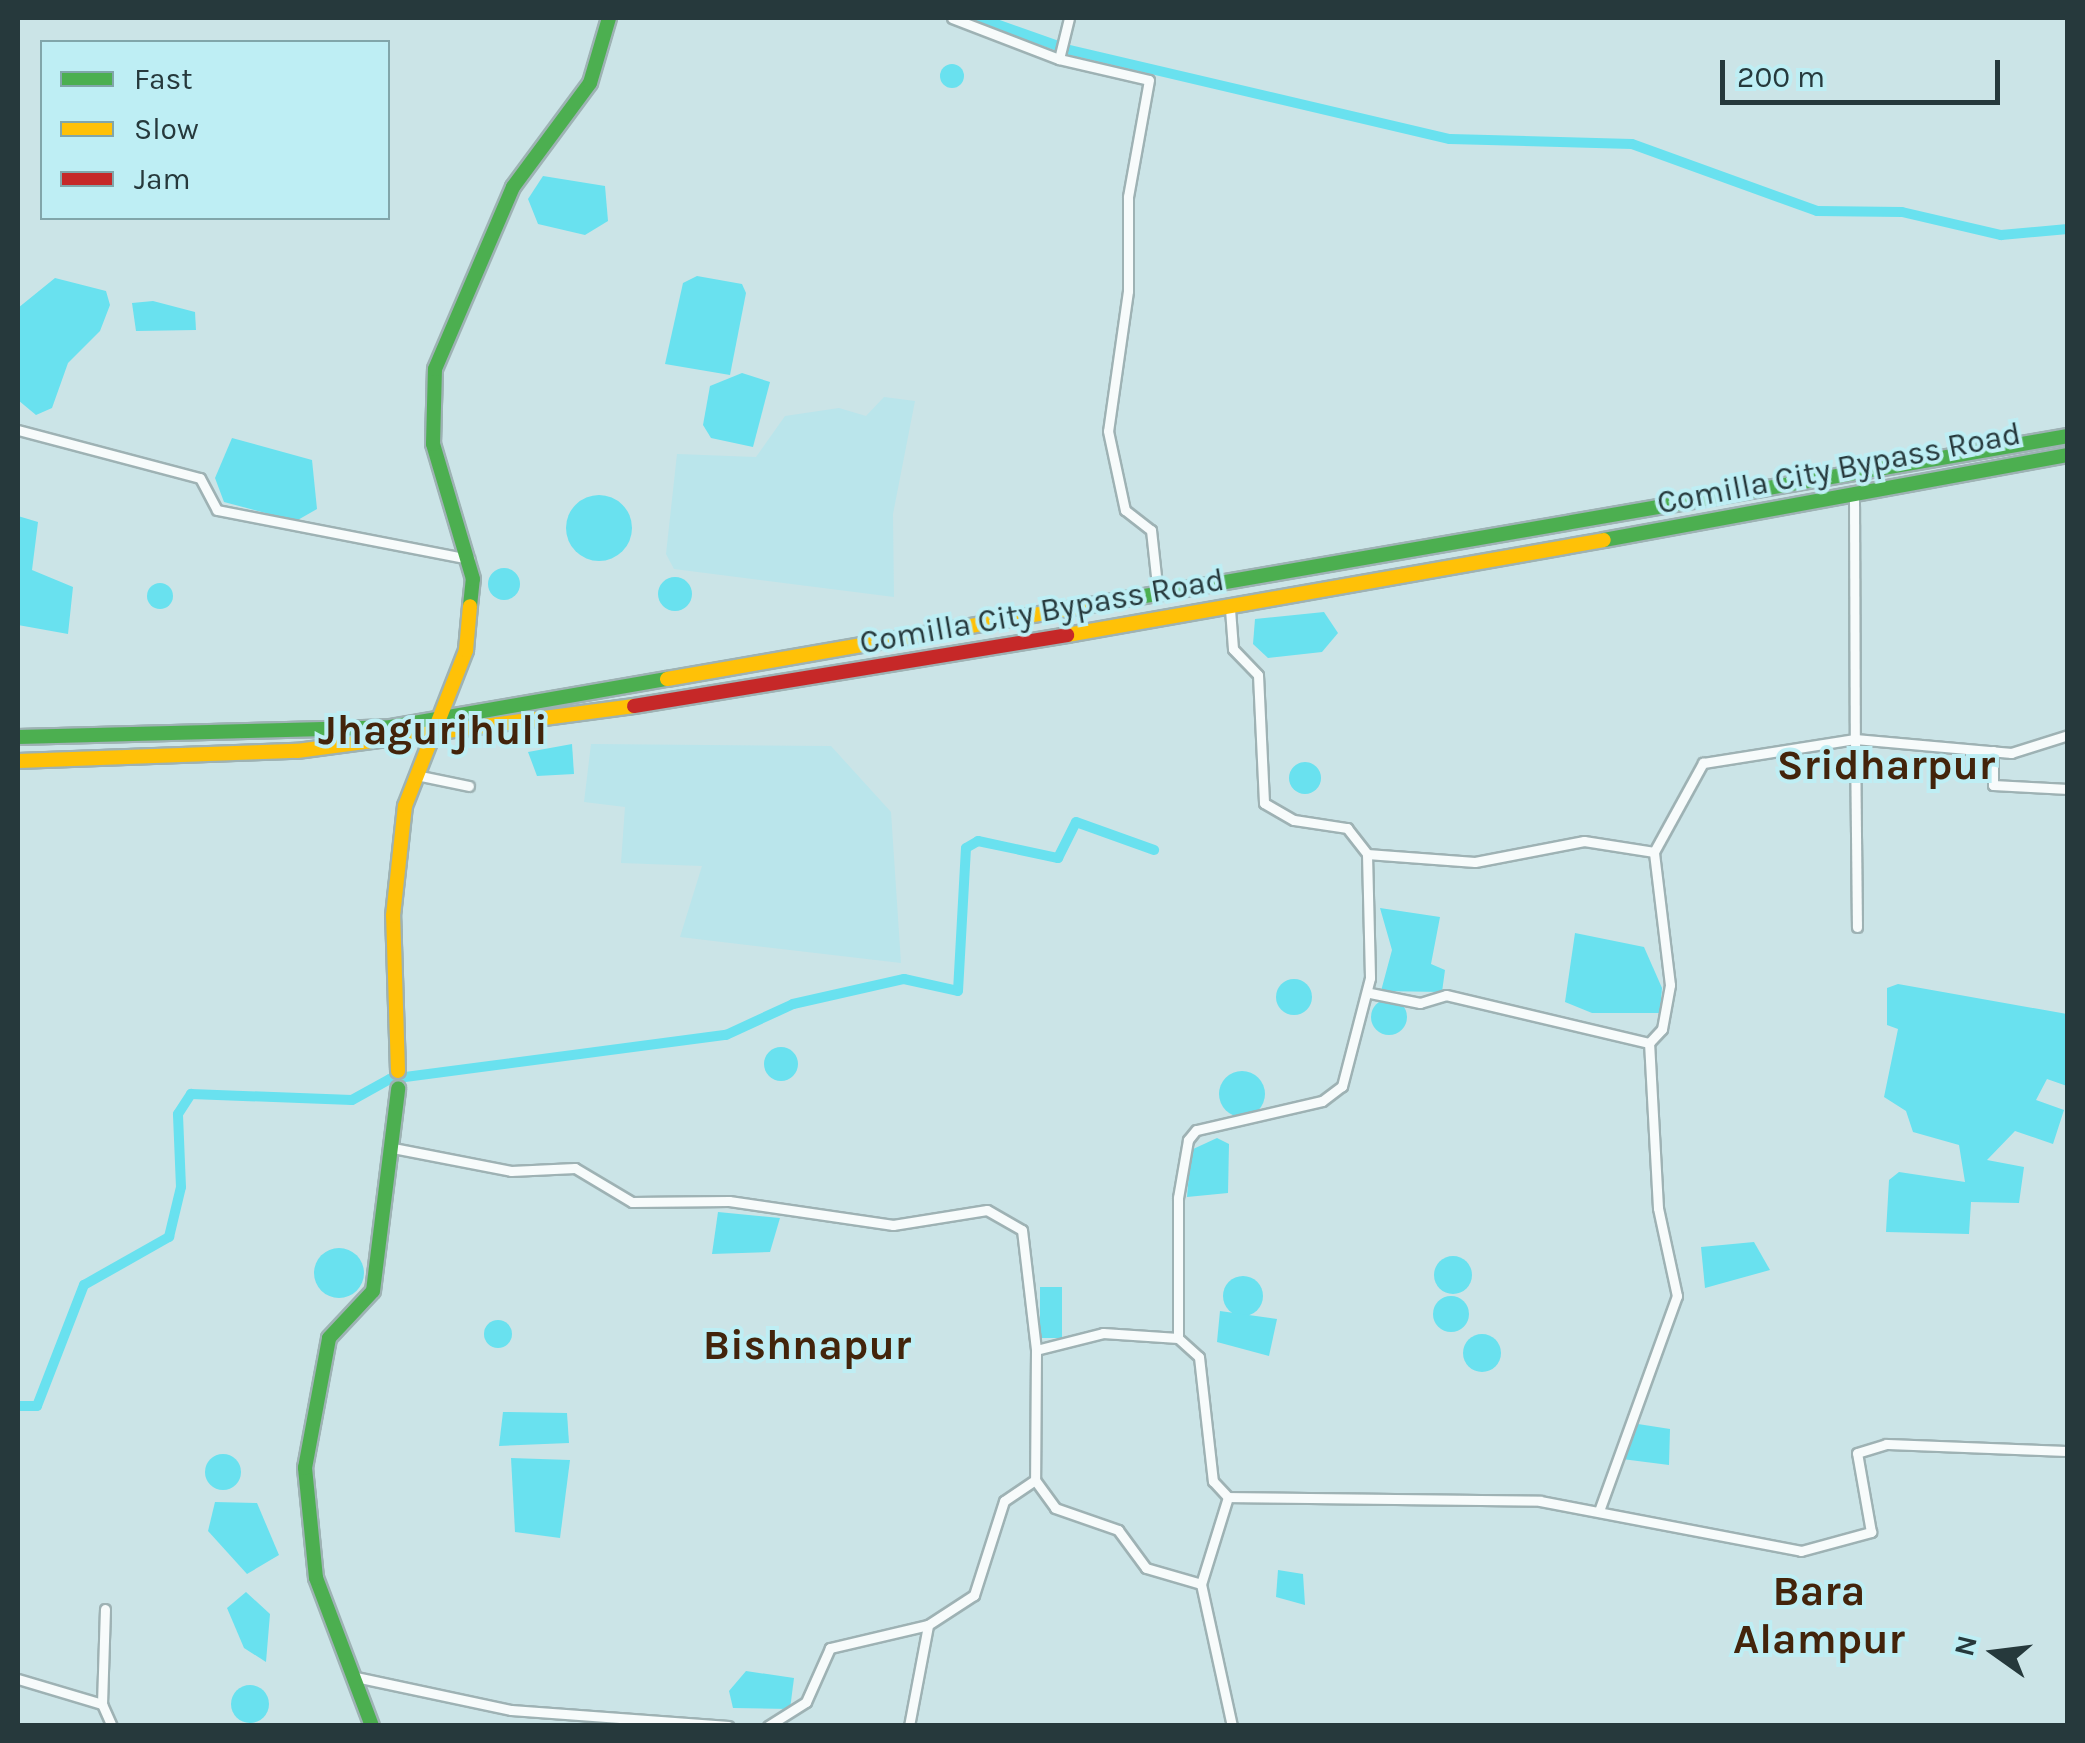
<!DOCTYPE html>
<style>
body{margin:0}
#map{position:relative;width:2085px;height:1743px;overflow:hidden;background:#cbe4e7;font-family:Karla,sans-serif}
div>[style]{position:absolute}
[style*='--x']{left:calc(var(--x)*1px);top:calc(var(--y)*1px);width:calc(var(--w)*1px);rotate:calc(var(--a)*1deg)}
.built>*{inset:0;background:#bae5eb}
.water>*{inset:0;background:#69e1ef;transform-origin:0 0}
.round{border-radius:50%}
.canal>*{height:10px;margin:-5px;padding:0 5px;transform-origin:5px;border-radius:5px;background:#69e1ef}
.roads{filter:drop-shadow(2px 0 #9eb2b4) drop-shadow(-2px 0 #9eb2b4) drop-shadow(0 2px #9eb2b4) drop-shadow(0 -2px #9eb2b4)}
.street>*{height:9px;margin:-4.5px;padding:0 4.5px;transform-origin:4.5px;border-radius:4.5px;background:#f7fbfb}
.fast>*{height:14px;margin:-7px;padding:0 7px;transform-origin:7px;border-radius:7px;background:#4caf50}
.slow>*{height:14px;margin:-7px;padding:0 7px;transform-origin:7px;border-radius:7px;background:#ffc107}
.jam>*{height:14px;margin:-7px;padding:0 7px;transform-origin:7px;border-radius:7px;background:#c62828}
span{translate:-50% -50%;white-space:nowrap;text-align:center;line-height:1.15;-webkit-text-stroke:8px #beeef4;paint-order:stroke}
.street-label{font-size:32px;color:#26393c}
.district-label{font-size:42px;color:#43240b;font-weight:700}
.frame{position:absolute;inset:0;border:20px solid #26393c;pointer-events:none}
.legend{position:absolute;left:40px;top:40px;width:350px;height:180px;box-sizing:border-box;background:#beeef4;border:2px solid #81a6aa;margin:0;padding:12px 18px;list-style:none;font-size:30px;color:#26393c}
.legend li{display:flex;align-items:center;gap:20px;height:50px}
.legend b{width:50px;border:2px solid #81a6aa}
.north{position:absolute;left:1945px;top:1603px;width:100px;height:100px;-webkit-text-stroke:8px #beeef4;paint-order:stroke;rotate:284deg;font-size:28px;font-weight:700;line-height:40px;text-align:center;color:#26393c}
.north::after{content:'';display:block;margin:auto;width:35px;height:45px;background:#26393c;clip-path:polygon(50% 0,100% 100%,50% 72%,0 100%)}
.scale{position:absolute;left:1720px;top:60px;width:280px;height:45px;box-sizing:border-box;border:5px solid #26393c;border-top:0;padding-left:12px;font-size:30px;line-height:35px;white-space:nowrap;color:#26393c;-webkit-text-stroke:8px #beeef4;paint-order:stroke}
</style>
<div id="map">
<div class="built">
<div style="clip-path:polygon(884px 397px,915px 401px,893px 514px,894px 597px,674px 569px,666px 554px,677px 454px,756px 457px,785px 416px,839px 408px,866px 416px)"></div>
<div style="clip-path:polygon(591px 744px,831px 746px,891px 812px,901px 963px,680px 937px,702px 866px,621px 863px,625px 807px,584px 802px)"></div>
</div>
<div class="water">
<div class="round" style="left:940px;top:64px;width:24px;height:24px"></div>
<div style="clip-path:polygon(543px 176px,605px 186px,608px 221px,585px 235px,538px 224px,528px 199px)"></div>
<div style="clip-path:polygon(697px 276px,742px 284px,746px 293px,730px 375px,665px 364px,683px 283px)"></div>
<div style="clip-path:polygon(55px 278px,106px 291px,110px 305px,100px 331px,68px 363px,52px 408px,36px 415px,18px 400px,18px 308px)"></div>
<div style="clip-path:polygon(153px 301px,195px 312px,196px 330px,136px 331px,132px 303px)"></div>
<div style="clip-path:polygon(742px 373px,770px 382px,753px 447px,711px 438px,703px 425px,710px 386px)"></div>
<div style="clip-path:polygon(232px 438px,312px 460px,317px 509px,296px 521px,224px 502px,215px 478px)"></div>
<div class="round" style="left:566px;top:495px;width:66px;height:66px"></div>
<div style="clip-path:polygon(18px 516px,38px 522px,32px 570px,73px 587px,68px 634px,18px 625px)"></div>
<div class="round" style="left:488px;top:568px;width:32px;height:32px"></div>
<div class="round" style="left:658px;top:577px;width:34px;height:34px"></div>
<div class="round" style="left:147px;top:583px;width:26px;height:26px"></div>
<div style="clip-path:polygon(1324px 612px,1338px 633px,1322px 652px,1268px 658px,1253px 644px,1255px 619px)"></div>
<div style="clip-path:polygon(572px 744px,574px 774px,537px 776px,528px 752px)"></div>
<div class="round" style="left:1289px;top:762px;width:32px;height:32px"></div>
<div style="clip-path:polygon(1380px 908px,1440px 917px,1431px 964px,1445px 970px,1442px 992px,1381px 991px,1392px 950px)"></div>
<div style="clip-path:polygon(1575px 933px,1644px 947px,1662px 988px,1660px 1013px,1592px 1013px,1565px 1002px)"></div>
<div class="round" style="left:1276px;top:979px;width:36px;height:36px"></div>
<div style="clip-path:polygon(1898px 984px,2067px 1014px,2067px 1086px,2047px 1079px,2036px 1100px,2064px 1110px,2053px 1144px,2015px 1131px,1987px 1160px,2024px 1167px,2019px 1203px,1971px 1202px,1969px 1234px,1886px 1232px,1889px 1180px,1899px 1172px,1965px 1182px,1959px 1145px,1913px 1132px,1906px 1111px,1884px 1097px,1898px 1029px,1887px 1025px,1887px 988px)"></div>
<div class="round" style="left:1371px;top:999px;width:36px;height:36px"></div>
<div class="round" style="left:764px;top:1047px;width:34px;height:34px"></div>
<div class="round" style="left:1219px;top:1071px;width:46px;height:46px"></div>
<div style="clip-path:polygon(1217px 1138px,1229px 1144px,1228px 1193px,1187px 1197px,1191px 1150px)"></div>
<div style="clip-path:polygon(718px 1212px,780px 1218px,770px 1252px,712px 1254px)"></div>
<div style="clip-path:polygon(1754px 1242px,1770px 1270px,1705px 1288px,1701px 1247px)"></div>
<div class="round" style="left:314px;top:1248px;width:50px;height:50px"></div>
<div class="round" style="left:1434px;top:1256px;width:38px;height:38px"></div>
<div class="round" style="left:1223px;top:1276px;width:40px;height:40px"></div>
<div style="left:1040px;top:1287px;width:22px;height:51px"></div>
<div class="round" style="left:1433px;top:1296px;width:36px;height:36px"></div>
<div style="clip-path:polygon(1220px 1311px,1277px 1319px,1269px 1356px,1217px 1342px)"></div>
<div class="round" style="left:484px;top:1320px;width:28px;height:28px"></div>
<div class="round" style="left:1463px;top:1334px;width:38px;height:38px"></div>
<div style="clip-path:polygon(503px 1412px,567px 1413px,569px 1443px,499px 1446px)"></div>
<div style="clip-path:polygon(1638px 1424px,1670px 1429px,1669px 1465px,1622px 1459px)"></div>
<div class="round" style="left:205px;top:1454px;width:36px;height:36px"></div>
<div style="clip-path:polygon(511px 1458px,570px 1460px,560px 1538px,515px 1532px)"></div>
<div style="clip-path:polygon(215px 1502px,257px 1503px,279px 1555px,247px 1574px,208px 1531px)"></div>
<div style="clip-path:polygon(1278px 1570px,1303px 1574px,1305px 1605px,1276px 1597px)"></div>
<div style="clip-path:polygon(246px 1592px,270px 1614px,266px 1662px,244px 1648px,227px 1608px)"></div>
<div style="clip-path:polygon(746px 1671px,794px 1678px,790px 1709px,733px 1708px,729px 1691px)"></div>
<div class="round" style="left:231px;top:1685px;width:38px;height:38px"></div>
</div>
<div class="canal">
<div style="--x:979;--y:18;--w:84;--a:19.5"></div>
<div style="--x:1070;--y:50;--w:390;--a:13.2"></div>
<div style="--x:1450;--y:139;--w:182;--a:1.6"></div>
<div style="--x:1632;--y:144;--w:197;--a:19.9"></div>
<div style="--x:1817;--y:211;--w:85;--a:0.7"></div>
<div style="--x:1902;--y:212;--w:102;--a:13.1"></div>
<div style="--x:2001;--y:235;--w:67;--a:-5.1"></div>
<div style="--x:18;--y:1406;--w:19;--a:0"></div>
<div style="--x:37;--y:1406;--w:130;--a:-68.8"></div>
<div style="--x:84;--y:1285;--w:98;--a:-29.5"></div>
<div style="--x:169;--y:1237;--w:51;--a:-76.5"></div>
<div style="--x:181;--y:1187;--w:73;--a:-92.4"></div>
<div style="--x:178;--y:1114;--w:24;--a:-57"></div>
<div style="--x:191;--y:1094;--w:161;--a:2.1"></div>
<div style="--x:352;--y:1100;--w:43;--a:-28.9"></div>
<div style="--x:390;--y:1079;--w:339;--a:-7.5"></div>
<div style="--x:726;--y:1035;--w:74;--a:-24.8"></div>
<div style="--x:793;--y:1004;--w:114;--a:-12.7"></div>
<div style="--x:904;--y:979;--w:55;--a:12.5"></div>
<div style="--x:958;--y:991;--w:143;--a:-86.8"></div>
<div style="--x:966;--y:848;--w:14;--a:-30"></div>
<div style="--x:978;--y:841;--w:82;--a:12"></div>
<div style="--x:1058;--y:858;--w:40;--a:-63.4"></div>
<div style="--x:1076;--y:822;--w:83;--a:19.7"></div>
</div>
<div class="roads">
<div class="street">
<div style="--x:952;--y:18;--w:115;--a:21"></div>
<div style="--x:1059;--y:59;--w:42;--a:-76.3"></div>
<div style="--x:1059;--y:59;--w:92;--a:13.1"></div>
<div style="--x:1149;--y:80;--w:119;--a:100.2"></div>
<div style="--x:1128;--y:197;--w:94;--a:90"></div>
<div style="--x:1128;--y:291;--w:141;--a:98.1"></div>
<div style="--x:1108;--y:431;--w:81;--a:77.9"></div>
<div style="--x:1125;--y:510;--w:33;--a:38"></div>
<div style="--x:1151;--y:530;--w:64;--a:83.8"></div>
<div style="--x:18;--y:430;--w:188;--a:14.8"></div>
<div style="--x:200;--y:478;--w:36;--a:62"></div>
<div style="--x:217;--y:510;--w:257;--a:11"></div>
<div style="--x:1854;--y:496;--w:243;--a:89.8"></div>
<div style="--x:1855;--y:739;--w:157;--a:5.1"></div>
<div style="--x:2011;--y:753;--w:60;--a:-17.5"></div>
<div style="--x:1230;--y:609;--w:40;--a:85.7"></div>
<div style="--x:1233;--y:649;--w:36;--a:46"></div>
<div style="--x:1258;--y:675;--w:128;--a:87.3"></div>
<div style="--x:1264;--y:803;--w:34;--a:30"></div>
<div style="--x:1294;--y:820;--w:54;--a:8.6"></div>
<div style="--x:1347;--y:828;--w:33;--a:52"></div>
<div style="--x:1367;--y:854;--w:124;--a:88.6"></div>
<div style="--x:1370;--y:978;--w:112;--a:104.5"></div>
<div style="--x:1342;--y:1086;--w:25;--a:143"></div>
<div style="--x:1322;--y:1101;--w:129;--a:167"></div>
<div style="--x:1196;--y:1130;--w:13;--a:129"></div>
<div style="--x:1188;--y:1140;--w:59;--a:99.8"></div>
<div style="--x:1178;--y:1198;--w:140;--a:90"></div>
<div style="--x:1178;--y:1338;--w:28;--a:42"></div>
<div style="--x:1199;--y:1357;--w:125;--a:83.6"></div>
<div style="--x:1213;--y:1481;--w:22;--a:47"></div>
<div style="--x:1228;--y:1497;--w:312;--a:0.7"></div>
<div style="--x:1540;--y:1501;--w:266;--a:10.8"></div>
<div style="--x:1801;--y:1551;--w:73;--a:-15.2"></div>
<div style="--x:1871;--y:1532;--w:80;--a:-100"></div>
<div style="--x:1857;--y:1453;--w:30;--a:-17"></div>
<div style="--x:1886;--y:1444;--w:182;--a:2.2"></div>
<div style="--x:1993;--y:751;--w:34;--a:90"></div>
<div style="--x:1993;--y:785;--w:75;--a:3.1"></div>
<div style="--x:416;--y:775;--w:54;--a:11.7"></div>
<div style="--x:1367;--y:854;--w:108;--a:4.2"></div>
<div style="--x:1475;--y:862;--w:111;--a:-10.9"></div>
<div style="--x:1584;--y:841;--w:71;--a:8.9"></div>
<div style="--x:1654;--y:852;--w:102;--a:-61.2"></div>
<div style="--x:1703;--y:763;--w:154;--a:-9"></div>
<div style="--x:1855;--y:739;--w:188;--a:89.4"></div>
<div style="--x:1370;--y:993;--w:51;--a:11.3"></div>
<div style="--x:1420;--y:1003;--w:27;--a:-17"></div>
<div style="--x:1446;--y:995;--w:209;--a:13.3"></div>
<div style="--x:393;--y:1148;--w:120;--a:11"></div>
<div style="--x:511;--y:1171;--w:64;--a:-2.7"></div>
<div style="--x:575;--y:1168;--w:66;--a:30.8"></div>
<div style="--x:632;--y:1202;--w:97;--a:-0.6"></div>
<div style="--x:729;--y:1201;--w:166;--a:8.3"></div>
<div style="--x:893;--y:1225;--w:95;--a:-9.1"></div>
<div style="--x:987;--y:1210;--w:40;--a:29.7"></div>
<div style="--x:1022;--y:1230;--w:121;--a:83.3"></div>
<div style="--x:1036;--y:1350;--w:130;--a:90.4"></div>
<div style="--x:1035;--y:1480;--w:37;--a:146"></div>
<div style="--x:1004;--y:1501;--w:99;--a:107.7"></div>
<div style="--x:974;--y:1595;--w:55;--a:146.9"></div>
<div style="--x:928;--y:1625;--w:101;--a:166.8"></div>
<div style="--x:830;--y:1648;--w:59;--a:114"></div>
<div style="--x:806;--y:1702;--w:45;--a:147.7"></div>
<div style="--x:1036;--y:1350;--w:69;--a:-14.2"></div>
<div style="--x:1103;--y:1333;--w:75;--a:3.8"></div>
<div style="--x:1035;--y:1480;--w:34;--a:54"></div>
<div style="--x:1055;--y:1508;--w:67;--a:19.2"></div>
<div style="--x:1118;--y:1530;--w:47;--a:53.6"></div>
<div style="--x:1146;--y:1568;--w:57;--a:16.2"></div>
<div style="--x:1228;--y:1497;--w:91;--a:107.2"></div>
<div style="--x:1201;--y:1584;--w:145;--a:77.7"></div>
<div style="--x:1599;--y:1511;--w:229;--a:-70.1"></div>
<div style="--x:1677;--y:1296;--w:90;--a:-102.2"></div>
<div style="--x:1658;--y:1208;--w:165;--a:-93.1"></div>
<div style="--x:1649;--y:1043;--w:19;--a:-47"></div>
<div style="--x:1662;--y:1029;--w:45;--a:-79.7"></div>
<div style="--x:1670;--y:985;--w:134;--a:-96.9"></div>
<div style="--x:351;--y:1676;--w:164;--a:12"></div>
<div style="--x:511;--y:1710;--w:218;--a:4.2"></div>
<div style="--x:18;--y:1679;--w:88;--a:16.6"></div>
<div style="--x:102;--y:1704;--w:24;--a:66"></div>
<div style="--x:102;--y:1704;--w:95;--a:-88.2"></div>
<div style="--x:909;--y:1726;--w:103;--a:-79.3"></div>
</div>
<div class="fast">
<div style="--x:1604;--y:540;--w:472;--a:-10.4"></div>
<div style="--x:1133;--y:598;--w:949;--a:-9.83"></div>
<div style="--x:470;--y:606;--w:27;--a:-84"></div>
<div style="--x:473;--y:579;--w:141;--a:-106.5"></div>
<div style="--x:433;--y:444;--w:75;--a:-88.5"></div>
<div style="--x:435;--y:369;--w:198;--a:-66.8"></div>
<div style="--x:513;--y:187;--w:129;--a:-53.5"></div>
<div style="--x:590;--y:83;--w:68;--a:-73.7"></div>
<div style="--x:18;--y:737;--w:373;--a:-1.5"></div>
<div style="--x:391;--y:727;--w:280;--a:-9.9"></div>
<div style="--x:372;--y:1726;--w:158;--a:-110.7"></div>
<div style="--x:316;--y:1578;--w:111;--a:-95.7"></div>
<div style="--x:305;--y:1468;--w:132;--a:-79.5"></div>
<div style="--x:329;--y:1338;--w:64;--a:-46.9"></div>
<div style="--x:373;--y:1291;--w:204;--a:-82.9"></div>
</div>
<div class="slow">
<div style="--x:1067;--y:635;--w:545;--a:-10.03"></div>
<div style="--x:667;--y:679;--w:473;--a:-9.9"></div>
<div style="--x:18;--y:761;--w:279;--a:-2.1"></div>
<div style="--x:297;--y:751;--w:340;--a:-7.6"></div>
<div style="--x:398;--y:1071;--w:155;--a:-91.8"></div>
<div style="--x:393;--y:916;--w:111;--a:-83.8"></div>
<div style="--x:405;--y:806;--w:168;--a:-68.6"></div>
<div style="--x:466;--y:650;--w:44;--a:-84.8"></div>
</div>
<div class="jam">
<div style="--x:634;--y:706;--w:439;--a:-9.3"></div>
</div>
</div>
<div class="street-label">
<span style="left:1839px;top:469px;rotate:-11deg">Comilla City Bypass Road</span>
<span style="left:1042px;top:612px;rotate:-10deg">Comilla City Bypass Road</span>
</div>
<div class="district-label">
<span style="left:433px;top:730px">Jhagurjhuli</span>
<span style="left:1886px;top:765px">Sridharpur</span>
<span style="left:807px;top:1345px">Bishnapur</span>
<span style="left:1819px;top:1615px">Bara<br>Alampur</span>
</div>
<div class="frame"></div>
<ul class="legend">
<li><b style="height:12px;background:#4caf50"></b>Fast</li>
<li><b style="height:12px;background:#ffc107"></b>Slow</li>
<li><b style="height:12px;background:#c62828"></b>Jam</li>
</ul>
<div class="north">N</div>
<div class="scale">200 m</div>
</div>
